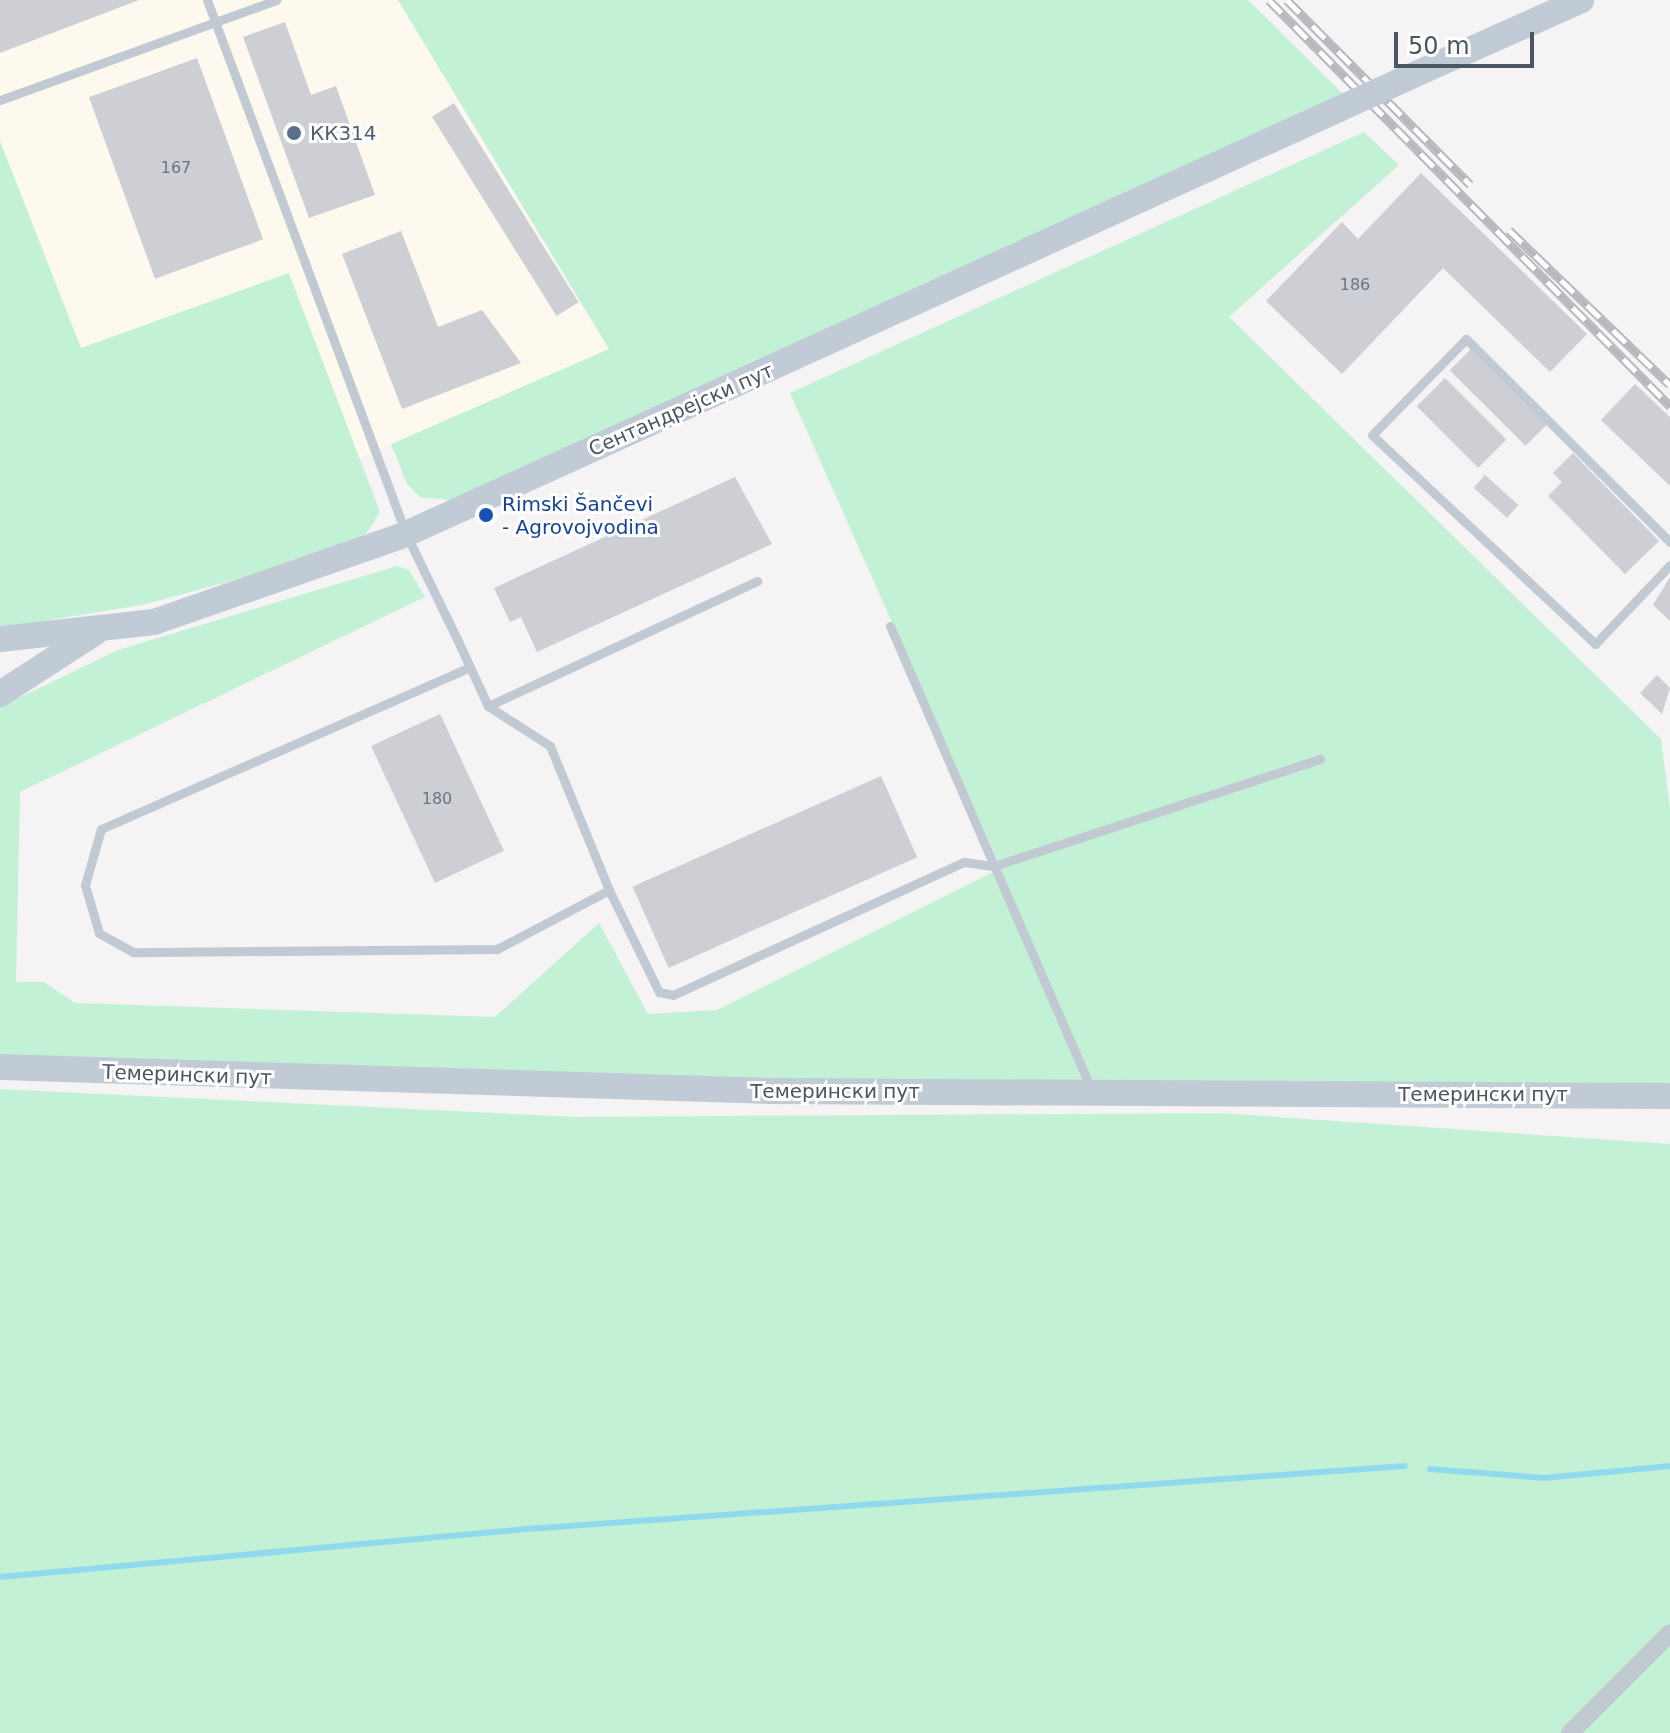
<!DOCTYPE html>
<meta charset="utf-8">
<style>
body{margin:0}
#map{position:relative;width:1670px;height:1733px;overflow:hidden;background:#f5f3f3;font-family:"DejaVu Sans",sans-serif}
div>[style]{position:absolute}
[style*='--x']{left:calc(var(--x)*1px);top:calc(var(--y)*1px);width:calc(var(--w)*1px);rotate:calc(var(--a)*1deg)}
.commercial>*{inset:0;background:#fdf9ef}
.green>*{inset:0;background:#c3f1d5}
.stream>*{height:6px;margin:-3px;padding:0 3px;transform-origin:3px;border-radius:3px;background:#90daee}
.building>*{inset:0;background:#cdcfd5;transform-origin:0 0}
.service>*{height:9px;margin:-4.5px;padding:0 4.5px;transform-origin:4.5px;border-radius:4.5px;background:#c1cad2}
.minor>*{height:18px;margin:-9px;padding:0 9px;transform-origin:9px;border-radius:9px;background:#c1cad2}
.secondary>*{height:26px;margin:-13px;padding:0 13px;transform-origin:13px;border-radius:13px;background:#c1cbd6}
.rail>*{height:9px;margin-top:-4.5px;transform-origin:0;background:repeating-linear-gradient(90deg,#fff 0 18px,#b5b8bd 0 36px);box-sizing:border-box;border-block:2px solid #b5b8bd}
.secondary-bridge>*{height:26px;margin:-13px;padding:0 13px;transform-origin:13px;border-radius:13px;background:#c1cbd6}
.dots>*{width:22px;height:22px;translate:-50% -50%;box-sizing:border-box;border:4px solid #fff;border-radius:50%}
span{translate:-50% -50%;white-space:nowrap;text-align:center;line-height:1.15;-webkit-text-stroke:6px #fff;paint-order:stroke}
.number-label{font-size:16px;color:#6b747e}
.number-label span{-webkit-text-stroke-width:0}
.service-label{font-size:20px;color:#4e5e75}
.left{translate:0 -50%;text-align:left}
.street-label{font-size:20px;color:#4a5661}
.transit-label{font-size:20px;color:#164399}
.scale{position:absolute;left:1394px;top:32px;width:140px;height:36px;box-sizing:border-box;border:4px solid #4a5661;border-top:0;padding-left:10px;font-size:24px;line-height:28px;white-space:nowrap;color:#4a5661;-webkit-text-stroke:6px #fff;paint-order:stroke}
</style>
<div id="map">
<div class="commercial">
<div style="clip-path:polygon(0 0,397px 0,609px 350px,359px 458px,289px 273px,81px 348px,0 141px)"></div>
</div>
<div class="green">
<div style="clip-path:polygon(398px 0,1248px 0,1346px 97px,450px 500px,420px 497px,407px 484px,391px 444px,609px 349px)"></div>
<div style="clip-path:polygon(1364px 132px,1399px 165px,1229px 317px,1661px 739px,1670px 809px,1670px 1096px,0 1070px,0 707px,118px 650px,397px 566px,409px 570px,425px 597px,20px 792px,16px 982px,44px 982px,75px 1003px,495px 1017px,599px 923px,648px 1014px,717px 1010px,1001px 868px,790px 393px)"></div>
<div style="clip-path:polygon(0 141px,81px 348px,289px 273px,380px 512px,366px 534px,323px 556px,142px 605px,0 628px)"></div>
<div style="clip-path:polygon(0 1089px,576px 1117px,1221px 1113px,1670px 1144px,1670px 1733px,0 1733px)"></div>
</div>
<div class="stream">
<div style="--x:1430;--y:1469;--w:114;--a:4.5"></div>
<div style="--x:1544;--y:1478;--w:127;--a:-5.4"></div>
<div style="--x:0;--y:1577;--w:529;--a:-5.2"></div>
<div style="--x:527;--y:1529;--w:880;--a:-4.1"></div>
</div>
<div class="building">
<div style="clip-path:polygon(0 0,139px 0,0 53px)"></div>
<div style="clip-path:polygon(285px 22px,311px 95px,336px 86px,375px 195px,309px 218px,243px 37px)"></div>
<div style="left:197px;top:58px;width:193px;height:115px;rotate:70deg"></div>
<div style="left:454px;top:103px;width:235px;height:26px;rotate:58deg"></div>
<div style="clip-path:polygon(1421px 173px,1587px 334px,1550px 372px,1443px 268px,1342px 374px,1266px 301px,1342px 222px,1358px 239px)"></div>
<div style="clip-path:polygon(401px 231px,438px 327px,482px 310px,521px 363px,402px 409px,342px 254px)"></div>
<div style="left:1471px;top:349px;width:107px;height:30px;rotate:45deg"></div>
<div style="left:1445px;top:378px;width:87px;height:40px;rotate:45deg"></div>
<div style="clip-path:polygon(1635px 384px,1670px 417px,1670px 486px,1601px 420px)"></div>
<div style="clip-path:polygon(1573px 453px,1659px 541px,1625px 574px,1548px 496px,1562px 482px,1553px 473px)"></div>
<div style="left:1485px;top:475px;width:45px;height:17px;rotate:42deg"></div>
<div style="clip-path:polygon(735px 477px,772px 544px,537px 652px,521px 617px,510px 622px,494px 588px)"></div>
<div style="clip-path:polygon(1670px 577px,1670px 621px,1653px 605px)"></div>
<div style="clip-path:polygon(1657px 675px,1670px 688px,1662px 714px,1640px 693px)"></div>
<div style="left:440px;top:714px;width:151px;height:76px;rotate:65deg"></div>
<div style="left:881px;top:776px;width:89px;height:272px;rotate:66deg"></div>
</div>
<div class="service">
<div style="--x:207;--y:0;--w:570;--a:69.56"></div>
<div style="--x:406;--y:534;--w:117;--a:64.1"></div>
<div style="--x:457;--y:639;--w:74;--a:65.2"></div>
<div style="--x:488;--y:706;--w:74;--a:32.8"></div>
<div style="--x:550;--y:746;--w:156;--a:67.7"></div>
<div style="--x:609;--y:890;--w:127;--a:152.2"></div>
<div style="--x:497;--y:949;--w:364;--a:179.5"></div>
<div style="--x:133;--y:952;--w:39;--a:-151"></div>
<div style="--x:99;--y:933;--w:50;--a:-106.3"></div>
<div style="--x:85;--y:885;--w:58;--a:-74.1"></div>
<div style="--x:101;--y:829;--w:403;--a:-23.7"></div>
<div style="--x:0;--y:100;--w:294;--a:-19.9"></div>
<div style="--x:1670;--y:542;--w:288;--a:-135.1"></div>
<div style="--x:1466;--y:339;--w:134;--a:134.4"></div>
<div style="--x:1372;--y:435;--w:306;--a:43.1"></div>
<div style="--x:1595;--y:644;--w:109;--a:-46.5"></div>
<div style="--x:890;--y:626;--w:507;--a:66.52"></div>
<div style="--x:488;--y:706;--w:297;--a:-24.9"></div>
<div style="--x:609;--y:890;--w:114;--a:63.9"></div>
<div style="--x:659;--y:992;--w:14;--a:12"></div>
<div style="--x:673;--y:995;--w:320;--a:-24.6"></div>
<div style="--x:964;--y:862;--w:30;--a:8"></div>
<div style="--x:994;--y:866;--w:343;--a:-18.2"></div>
</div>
<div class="minor">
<div style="--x:1570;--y:1733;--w:141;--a:-45"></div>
</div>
<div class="secondary">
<div style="--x:1407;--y:78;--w:191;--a:-24.1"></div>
<div style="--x:0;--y:639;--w:155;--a:-6.3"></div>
<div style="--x:154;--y:622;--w:267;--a:-19.2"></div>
<div style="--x:406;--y:534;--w:1025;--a:-24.49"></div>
<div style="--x:0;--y:694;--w:114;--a:-32.9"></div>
<div style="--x:0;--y:1067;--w:771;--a:1.78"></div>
<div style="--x:771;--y:1091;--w:899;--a:0.32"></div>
</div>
<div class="rail">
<div style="--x:1269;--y:0;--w:571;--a:45.35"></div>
<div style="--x:1287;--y:0;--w:260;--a:45.2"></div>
<div style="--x:1509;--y:230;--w:223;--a:43.9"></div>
</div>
<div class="secondary-bridge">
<div style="--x:1339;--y:109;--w:75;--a:-24.5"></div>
</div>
<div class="dots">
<div style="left:294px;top:133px;background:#5c6f8a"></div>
<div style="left:486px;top:515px;background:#1a4fb4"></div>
</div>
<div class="number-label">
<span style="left:176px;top:168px">167</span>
<span style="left:1355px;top:285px">186</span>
<span style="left:437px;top:799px">180</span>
</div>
<div class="service-label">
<span class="left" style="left:310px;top:133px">КК314</span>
</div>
<div class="street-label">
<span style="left:681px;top:410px;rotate:-24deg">Сентандрејски пут</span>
<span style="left:187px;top:1075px;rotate:2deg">Темерински пут</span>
<span style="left:835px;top:1091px">Темерински пут</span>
<span style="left:1483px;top:1094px">Темерински пут</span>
</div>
<div class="transit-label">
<span class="left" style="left:502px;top:516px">Rimski Šančevi<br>- Agrovojvodina</span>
</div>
<div class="scale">50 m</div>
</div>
